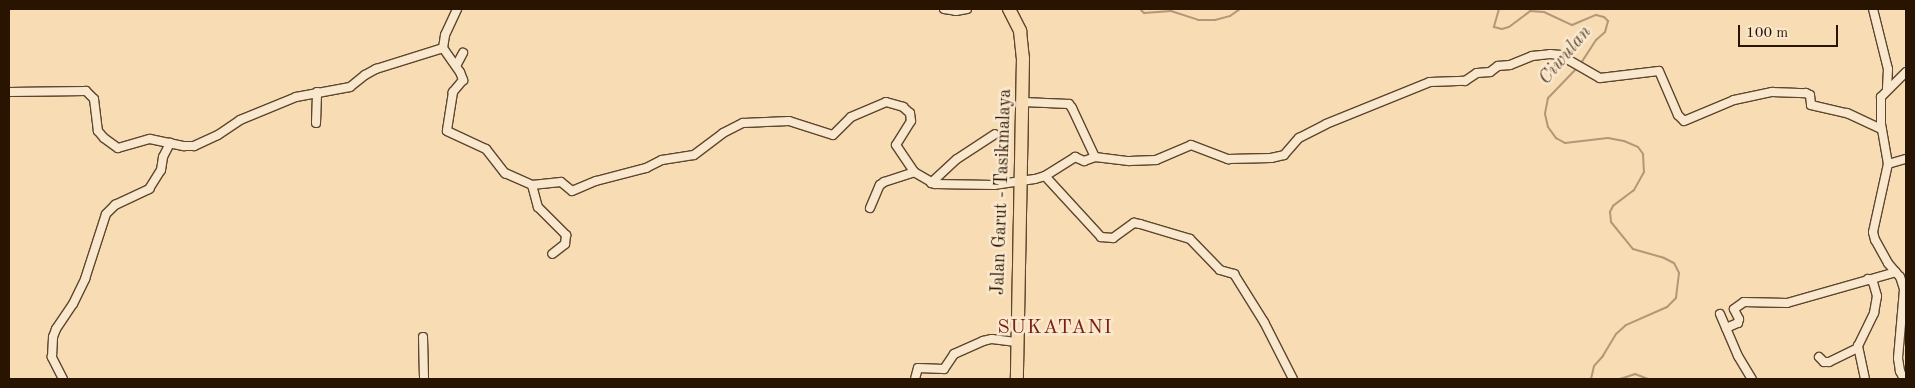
<!DOCTYPE html>
<style>
body{margin:0}
#map{position:relative;width:1915px;height:388px;overflow:hidden;background:#f7dcb4;font-family:"Old Standard TT",serif}
div>[style]{position:absolute}
[style*='--x']{left:calc(var(--x)*1px);top:calc(var(--y)*1px);width:calc(var(--w)*1px);rotate:calc(var(--a)*1deg)}
.stream>*{height:2px;margin:-1px;padding:0 1px;transform-origin:1px;border-radius:1px;background:#b19877}
.roads{filter:drop-shadow(1px 0 #5c462d) drop-shadow(-1px 0 #5c462d) drop-shadow(0 1px #5c462d) drop-shadow(0 -1px #5c462d)}
.minor>*{height:8px;margin:-4px;padding:0 4px;transform-origin:4px;border-radius:4px;background:#fae8ce}
.primary>*{height:12px;margin:-6px;padding:0 6px;transform-origin:6px;border-radius:6px;background:#f7dcb4}
span{translate:-50% -50%;white-space:nowrap;text-align:center;line-height:1.15;-webkit-text-stroke:5px #fae8ce;paint-order:stroke}
.street-label{font-size:18px;color:#281400}
.water-label{font-size:19px;color:#5f4930;font-style:italic}
.quarter-label{font-size:20px;color:#7a1f14;letter-spacing:1px}
.frame{position:absolute;inset:0;border:10px solid #281400;pointer-events:none}
.scale{position:absolute;left:1738px;top:25px;width:100px;height:22px;box-sizing:border-box;border:2px solid #281400;border-top:0;padding-left:6px;font-size:15px;line-height:18px;white-space:nowrap;color:#281400;-webkit-text-stroke:4px #fae8ce;paint-order:stroke}
</style>
<div id="map">
<div class="stream">
<div style="--x:1140;--y:9;--w:6;--a:45"></div>
<div style="--x:1144;--y:13;--w:27;--a:-4"></div>
<div style="--x:1171;--y:11;--w:28;--a:18"></div>
<div style="--x:1198;--y:20;--w:17;--a:0"></div>
<div style="--x:1215;--y:20;--w:16;--a:-15"></div>
<div style="--x:1230;--y:16;--w:12;--a:-35"></div>
<div style="--x:1499;--y:9;--w:19;--a:106"></div>
<div style="--x:1494;--y:27;--w:8;--a:14"></div>
<div style="--x:1502;--y:29;--w:7;--a:-16"></div>
<div style="--x:1509;--y:27;--w:26;--a:-37"></div>
<div style="--x:1530;--y:11;--w:14;--a:4"></div>
<div style="--x:1544;--y:12;--w:31;--a:25"></div>
<div style="--x:1572;--y:25;--w:26;--a:-23"></div>
<div style="--x:1596;--y:15;--w:8;--a:14"></div>
<div style="--x:1604;--y:17;--w:6;--a:45"></div>
<div style="--x:1608;--y:21;--w:11;--a:105"></div>
<div style="--x:1605;--y:32;--w:12;--a:138"></div>
<div style="--x:1596;--y:40;--w:30;--a:123"></div>
<div style="--x:1577;--y:68;--w:42;--a:134"></div>
<div style="--x:1548;--y:98;--w:16;--a:101"></div>
<div style="--x:1545;--y:114;--w:13;--a:77"></div>
<div style="--x:1548;--y:127;--w:14;--a:54"></div>
<div style="--x:1556;--y:138;--w:10;--a:29"></div>
<div style="--x:1565;--y:143;--w:43;--a:-6.6"></div>
<div style="--x:1608;--y:138;--w:16;--a:11"></div>
<div style="--x:1624;--y:141;--w:15;--a:23"></div>
<div style="--x:1638;--y:147;--w:9;--a:54"></div>
<div style="--x:1643;--y:154;--w:18;--a:87"></div>
<div style="--x:1644;--y:172;--w:21;--a:119"></div>
<div style="--x:1634;--y:190;--w:26;--a:143"></div>
<div style="--x:1613;--y:206;--w:7;--a:117"></div>
<div style="--x:1610;--y:212;--w:10;--a:84"></div>
<div style="--x:1611;--y:222;--w:35;--a:51"></div>
<div style="--x:1633;--y:249;--w:32;--a:16"></div>
<div style="--x:1664;--y:258;--w:11;--a:27"></div>
<div style="--x:1674;--y:263;--w:11;--a:63"></div>
<div style="--x:1679;--y:273;--w:25;--a:97"></div>
<div style="--x:1676;--y:298;--w:13;--a:135"></div>
<div style="--x:1667;--y:307;--w:45;--a:156.3"></div>
<div style="--x:1626;--y:325;--w:13;--a:138"></div>
<div style="--x:1616;--y:334;--w:26;--a:121"></div>
<div style="--x:1603;--y:356;--w:13;--a:132"></div>
<div style="--x:1594;--y:366;--w:13;--a:103"></div>
<div style="--x:1620;--y:379;--w:16;--a:-18"></div>
<div style="--x:1635;--y:374;--w:14;--a:21"></div>
</div>
<div class="roads">
<div class="minor">
<div style="--x:944;--y:9;--w:12;--a:9"></div>
<div style="--x:956;--y:11;--w:11;--a:-10"></div>
<div style="--x:1873;--y:9;--w:62;--a:76"></div>
<div style="--x:1888;--y:69;--w:20;--a:93"></div>
<div style="--x:443;--y:48;--w:29;--a:55"></div>
<div style="--x:460;--y:72;--w:9;--a:69"></div>
<div style="--x:463;--y:80;--w:16;--a:130"></div>
<div style="--x:453;--y:92;--w:39;--a:99"></div>
<div style="--x:447;--y:131;--w:43;--a:24.8"></div>
<div style="--x:486;--y:149;--w:31;--a:52"></div>
<div style="--x:505;--y:173;--w:30;--a:24"></div>
<div style="--x:532;--y:185;--w:23;--a:75"></div>
<div style="--x:538;--y:207;--w:40;--a:45"></div>
<div style="--x:566;--y:235;--w:9;--a:96"></div>
<div style="--x:565;--y:244;--w:16;--a:142"></div>
<div style="--x:456;--y:66;--w:15;--a:-62"></div>
<div style="--x:9;--y:92;--w:77;--a:-0.7"></div>
<div style="--x:86;--y:91;--w:11;--a:45"></div>
<div style="--x:94;--y:99;--w:32;--a:83"></div>
<div style="--x:98;--y:131;--w:9;--a:49"></div>
<div style="--x:104;--y:138;--w:17;--a:36"></div>
<div style="--x:118;--y:148;--w:33;--a:-16"></div>
<div style="--x:150;--y:139;--w:35;--a:12"></div>
<div style="--x:184;--y:146;--w:10;--a:0"></div>
<div style="--x:194;--y:146;--w:26;--a:-25"></div>
<div style="--x:218;--y:135;--w:27;--a:-34"></div>
<div style="--x:240;--y:120;--w:61;--a:-22.3"></div>
<div style="--x:296;--y:97;--w:55;--a:-10.5"></div>
<div style="--x:350;--y:87;--w:19;--a:-39"></div>
<div style="--x:365;--y:75;--w:13;--a:-29"></div>
<div style="--x:376;--y:69;--w:70;--a:-17.4"></div>
<div style="--x:443;--y:48;--w:13;--a:-81"></div>
<div style="--x:445;--y:35;--w:29;--a:-65"></div>
<div style="--x:1023;--y:102;--w:46;--a:2.5"></div>
<div style="--x:1069;--y:104;--w:5;--a:53"></div>
<div style="--x:1072;--y:108;--w:54;--a:64.9"></div>
<div style="--x:316;--y:123;--w:31;--a:-88"></div>
<div style="--x:1888;--y:164;--w:19;--a:-16"></div>
<div style="--x:1045;--y:176;--w:83;--a:47.4"></div>
<div style="--x:1101;--y:237;--w:12;--a:5"></div>
<div style="--x:1113;--y:238;--w:26;--a:-36"></div>
<div style="--x:1134;--y:223;--w:6;--a:9"></div>
<div style="--x:1140;--y:224;--w:52;--a:16.7"></div>
<div style="--x:1190;--y:239;--w:43;--a:45.9"></div>
<div style="--x:1220;--y:270;--w:15;--a:16"></div>
<div style="--x:1234;--y:274;--w:57;--a:58"></div>
<div style="--x:1264;--y:322;--w:64;--a:63"></div>
<div style="--x:931;--y:183;--w:35;--a:-43"></div>
<div style="--x:957;--y:159;--w:45;--a:-33.3"></div>
<div style="--x:532;--y:185;--w:29;--a:-6"></div>
<div style="--x:561;--y:182;--w:14;--a:39"></div>
<div style="--x:572;--y:191;--w:26;--a:-23"></div>
<div style="--x:596;--y:181;--w:52;--a:-14.6"></div>
<div style="--x:646;--y:168;--w:18;--a:-27"></div>
<div style="--x:662;--y:160;--w:32;--a:-9"></div>
<div style="--x:694;--y:155;--w:36;--a:-37"></div>
<div style="--x:723;--y:133;--w:22;--a:-27"></div>
<div style="--x:743;--y:123;--w:46;--a:-2.5"></div>
<div style="--x:789;--y:121;--w:46;--a:17.7"></div>
<div style="--x:833;--y:135;--w:25;--a:-45"></div>
<div style="--x:851;--y:117;--w:38;--a:-23"></div>
<div style="--x:886;--y:102;--w:18;--a:16"></div>
<div style="--x:903;--y:107;--w:9;--a:41"></div>
<div style="--x:910;--y:113;--w:8;--a:83"></div>
<div style="--x:911;--y:121;--w:28;--a:122"></div>
<div style="--x:896;--y:145;--w:32;--a:56"></div>
<div style="--x:914;--y:172;--w:24;--a:30"></div>
<div style="--x:935;--y:184;--w:59;--a:1"></div>
<div style="--x:994;--y:185;--w:41;--a:-8.3"></div>
<div style="--x:1035;--y:179;--w:10;--a:-17"></div>
<div style="--x:1045;--y:176;--w:36;--a:-32"></div>
<div style="--x:1075;--y:157;--w:10;--a:24"></div>
<div style="--x:1084;--y:161;--w:12;--a:-20"></div>
<div style="--x:1095;--y:157;--w:34;--a:7"></div>
<div style="--x:1129;--y:161;--w:27;--a:-2"></div>
<div style="--x:1156;--y:160;--w:38;--a:-23"></div>
<div style="--x:1191;--y:145;--w:40;--a:21"></div>
<div style="--x:1228;--y:159;--w:43;--a:-1.3"></div>
<div style="--x:1271;--y:158;--w:13;--a:-13"></div>
<div style="--x:1284;--y:155;--w:23;--a:-49"></div>
<div style="--x:1299;--y:138;--w:30;--a:-27"></div>
<div style="--x:1326;--y:124;--w:112;--a:-22"></div>
<div style="--x:1430;--y:82;--w:35;--a:-2"></div>
<div style="--x:1465;--y:81;--w:14;--a:-34"></div>
<div style="--x:1477;--y:73;--w:13;--a:-4"></div>
<div style="--x:1490;--y:72;--w:10;--a:-37"></div>
<div style="--x:1498;--y:66;--w:12;--a:-5"></div>
<div style="--x:1510;--y:65;--w:24;--a:-22"></div>
<div style="--x:1532;--y:56;--w:18;--a:-6"></div>
<div style="--x:1550;--y:54;--w:10;--a:6"></div>
<div style="--x:1560;--y:55;--w:46;--a:29.9"></div>
<div style="--x:1600;--y:78;--w:59;--a:-6.8"></div>
<div style="--x:1659;--y:71;--w:48;--a:66.6"></div>
<div style="--x:1678;--y:115;--w:8;--a:45"></div>
<div style="--x:1684;--y:121;--w:54;--a:-22.8"></div>
<div style="--x:1734;--y:100;--w:39;--a:-12"></div>
<div style="--x:1772;--y:92;--w:34;--a:2"></div>
<div style="--x:1806;--y:93;--w:4;--a:27"></div>
<div style="--x:1810;--y:95;--w:10;--a:84"></div>
<div style="--x:1811;--y:105;--w:37;--a:13"></div>
<div style="--x:1847;--y:113;--w:38;--a:25"></div>
<div style="--x:870;--y:208;--w:25;--a:-67"></div>
<div style="--x:880;--y:185;--w:5;--a:-37"></div>
<div style="--x:884;--y:182;--w:32;--a:-18"></div>
<div style="--x:1720;--y:314;--w:46;--a:66.8"></div>
<div style="--x:1738;--y:356;--w:27;--a:59"></div>
<div style="--x:1726;--y:328;--w:13;--a:-23"></div>
<div style="--x:1738;--y:323;--w:4;--a:-76"></div>
<div style="--x:1739;--y:319;--w:11;--a:-117"></div>
<div style="--x:1734;--y:309;--w:12;--a:-35"></div>
<div style="--x:1744;--y:302;--w:43;--a:1.3"></div>
<div style="--x:1787;--y:303;--w:113;--a:-15.9"></div>
<div style="--x:423;--y:337;--w:42;--a:88.6"></div>
<div style="--x:1819;--y:357;--w:7;--a:45"></div>
<div style="--x:1824;--y:362;--w:5;--a:0"></div>
<div style="--x:1829;--y:362;--w:32;--a:-26"></div>
<div style="--x:63;--y:379;--w:25;--a:-117"></div>
<div style="--x:52;--y:357;--w:20;--a:-87"></div>
<div style="--x:53;--y:337;--w:9;--a:-69"></div>
<div style="--x:56;--y:329;--w:30;--a:-56"></div>
<div style="--x:73;--y:304;--w:28;--a:-64"></div>
<div style="--x:85;--y:279;--w:68;--a:-72.1"></div>
<div style="--x:106;--y:214;--w:13;--a:-45"></div>
<div style="--x:115;--y:205;--w:38;--a:-25"></div>
<div style="--x:149;--y:189;--w:22;--a:-58"></div>
<div style="--x:161;--y:170;--w:13;--a:-81"></div>
<div style="--x:163;--y:157;--w:16;--a:-63"></div>
<div style="--x:915;--y:379;--w:11;--a:-75"></div>
<div style="--x:918;--y:368;--w:26;--a:2"></div>
<div style="--x:944;--y:369;--w:18;--a:-56"></div>
<div style="--x:954;--y:354;--w:32;--a:-24"></div>
<div style="--x:983;--y:341;--w:9;--a:-13"></div>
<div style="--x:992;--y:339;--w:24;--a:7"></div>
<div style="--x:1865;--y:379;--w:34;--a:-102"></div>
<div style="--x:1858;--y:346;--w:37;--a:-64"></div>
<div style="--x:1874;--y:313;--w:17;--a:-80"></div>
<div style="--x:1877;--y:296;--w:15;--a:-106"></div>
<div style="--x:1873;--y:282;--w:6;--a:-149"></div>
<div style="--x:1904;--y:379;--w:9;--a:-117"></div>
<div style="--x:1900;--y:371;--w:13;--a:-99"></div>
<div style="--x:1898;--y:358;--w:69;--a:-85"></div>
<div style="--x:1904;--y:289;--w:13;--a:-108"></div>
<div style="--x:1900;--y:277;--w:18;--a:-131"></div>
<div style="--x:1888;--y:263;--w:26;--a:-119"></div>
<div style="--x:1875;--y:240;--w:8;--a:-104"></div>
<div style="--x:1873;--y:232;--w:70;--a:-77.6"></div>
<div style="--x:1888;--y:164;--w:41;--a:-99.9"></div>
<div style="--x:1881;--y:124;--w:27;--a:-90"></div>
<div style="--x:1881;--y:97;--w:35;--a:-45"></div>
</div>
<div class="primary">
<div style="--x:1009;--y:9;--w:25;--a:63"></div>
<div style="--x:1020;--y:31;--w:27;--a:84"></div>
<div style="--x:1023;--y:58;--w:321;--a:91.1"></div>
</div>
</div>
<div class="street-label">
<span style="left:1002px;top:192px;rotate:-88deg">Jalan Garut - Tasikmalaya</span>
</div>
<div class="water-label">
<span style="left:1566px;top:56px;rotate:-50deg">Ciwulan</span>
</div>
<div class="quarter-label">
<span style="left:1055px;top:328px">SUKATANI</span>
</div>
<div class="frame"></div>
<div class="scale">100 m</div>
</div>
